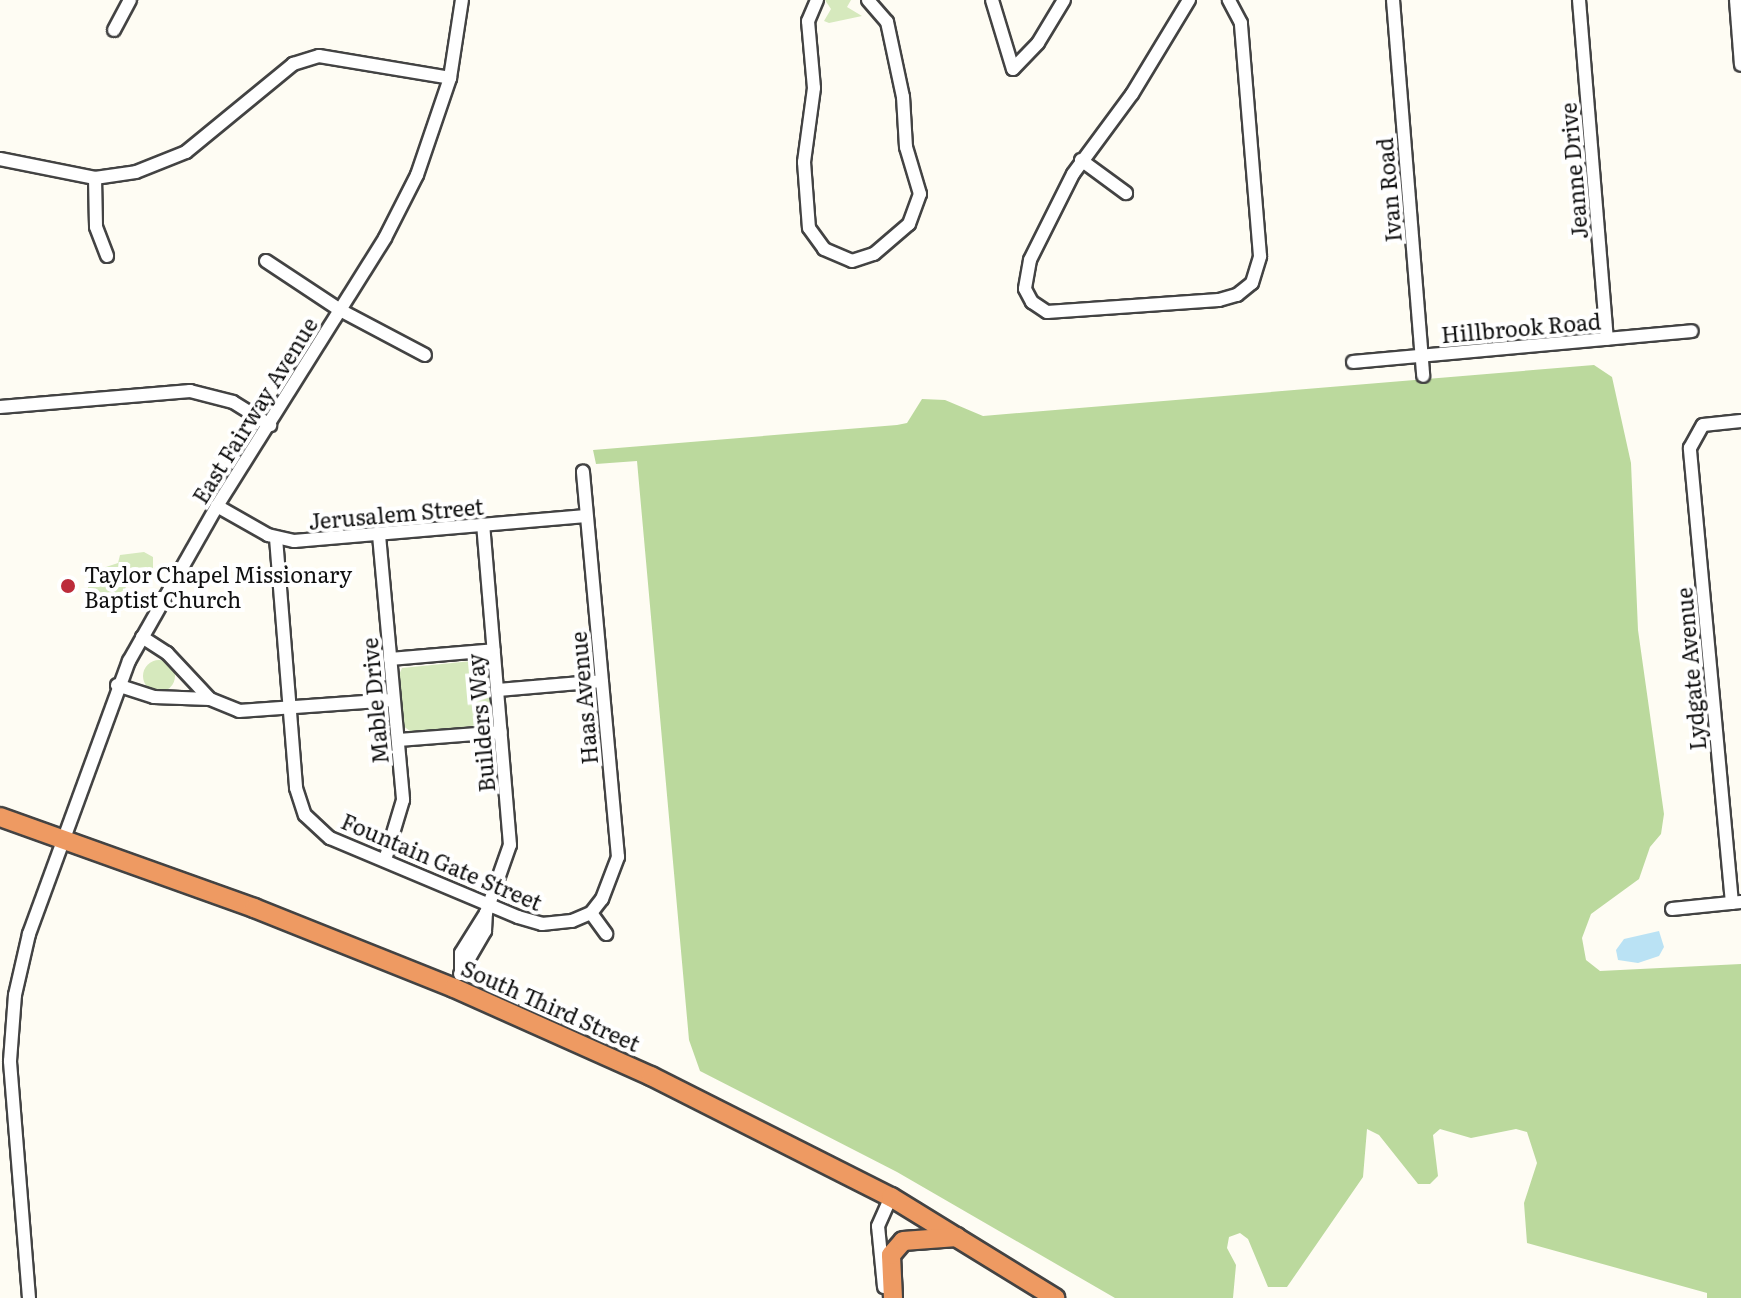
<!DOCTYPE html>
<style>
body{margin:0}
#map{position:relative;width:1741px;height:1298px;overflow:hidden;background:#fefcf3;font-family:Literata,serif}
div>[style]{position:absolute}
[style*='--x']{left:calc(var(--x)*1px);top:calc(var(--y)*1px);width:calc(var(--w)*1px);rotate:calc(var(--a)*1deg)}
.green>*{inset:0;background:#d6e9bd}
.round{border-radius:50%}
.forest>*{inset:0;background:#bbd99d}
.water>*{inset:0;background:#bae2f4}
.roads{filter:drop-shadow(2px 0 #434343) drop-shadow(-2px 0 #434343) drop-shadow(0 2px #434343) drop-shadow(0 -2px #434343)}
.minor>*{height:12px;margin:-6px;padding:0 6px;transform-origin:6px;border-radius:6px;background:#fff}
.highway>*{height:18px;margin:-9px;padding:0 9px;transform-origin:9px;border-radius:9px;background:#ee9a62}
.dots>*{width:22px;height:22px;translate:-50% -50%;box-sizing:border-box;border:4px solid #fff;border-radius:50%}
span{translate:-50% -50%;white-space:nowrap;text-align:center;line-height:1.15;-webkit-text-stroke:8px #fff;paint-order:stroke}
.street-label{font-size:22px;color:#101010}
.poi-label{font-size:22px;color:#101010}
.left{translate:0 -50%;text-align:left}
</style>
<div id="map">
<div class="green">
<div style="clip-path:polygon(825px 0,851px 0,847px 7px,862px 16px,829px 23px,824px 21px,831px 9px)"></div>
<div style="clip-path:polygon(144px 552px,153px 557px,153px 569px,130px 572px,125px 590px,114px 595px,88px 590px,88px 573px,118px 563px,120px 555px)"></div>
<div class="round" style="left:143px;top:660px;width:32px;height:32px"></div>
<div style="clip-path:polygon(482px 660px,488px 667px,493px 714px,488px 724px,413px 733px,403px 726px,398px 677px,402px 668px)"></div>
</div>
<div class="forest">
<div style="clip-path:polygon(1594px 365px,1612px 377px,1631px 463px,1638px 630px,1664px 814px,1661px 834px,1650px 847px,1639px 879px,1591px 914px,1582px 938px,1586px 960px,1600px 971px,1741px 964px,1741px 1298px,1707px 1298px,1707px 1293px,1527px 1243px,1524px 1203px,1537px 1163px,1527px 1132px,1516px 1129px,1471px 1138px,1440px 1129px,1433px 1135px,1438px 1176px,1430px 1184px,1418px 1184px,1379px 1135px,1367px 1129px,1363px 1177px,1287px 1287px,1268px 1287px,1248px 1239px,1240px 1233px,1229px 1237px,1227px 1248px,1236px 1265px,1233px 1298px,1115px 1298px,897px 1172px,700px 1071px,689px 1040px,637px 461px,596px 464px,593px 450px,897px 425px,907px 423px,922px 399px,945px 400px,983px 416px)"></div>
</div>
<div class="water">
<div style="clip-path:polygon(1659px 931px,1664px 947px,1659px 956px,1638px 963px,1618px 960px,1616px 950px,1624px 939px)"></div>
</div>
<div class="roads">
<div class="minor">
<div style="--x:817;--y:0;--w:23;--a:113"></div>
<div style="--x:808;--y:21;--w:67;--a:84.9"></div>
<div style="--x:814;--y:88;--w:75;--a:97.7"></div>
<div style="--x:804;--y:162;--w:66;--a:85.7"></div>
<div style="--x:809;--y:228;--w:26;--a:54"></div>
<div style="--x:824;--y:249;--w:30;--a:23"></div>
<div style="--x:852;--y:261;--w:23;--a:-18"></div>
<div style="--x:874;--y:254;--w:46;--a:-40.6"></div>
<div style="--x:909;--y:224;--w:32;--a:-70"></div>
<div style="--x:920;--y:194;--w:49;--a:-106.6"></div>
<div style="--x:906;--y:147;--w:50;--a:-93.4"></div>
<div style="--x:903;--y:97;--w:77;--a:-102"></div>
<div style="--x:887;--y:22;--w:29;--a:-131"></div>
<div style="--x:992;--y:0;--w:72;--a:73.1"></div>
<div style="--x:1013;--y:69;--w:36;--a:-46"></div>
<div style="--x:1038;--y:43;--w:50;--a:-58.8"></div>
<div style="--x:1189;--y:0;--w:110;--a:121.2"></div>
<div style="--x:1132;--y:94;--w:99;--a:126.4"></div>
<div style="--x:1073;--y:174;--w:96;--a:116.6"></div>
<div style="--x:1030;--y:260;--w:29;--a:100"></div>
<div style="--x:1025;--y:289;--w:15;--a:62"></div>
<div style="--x:1032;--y:302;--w:18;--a:34"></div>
<div style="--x:1047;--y:312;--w:172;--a:-4"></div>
<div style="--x:1219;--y:300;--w:19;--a:-16"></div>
<div style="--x:1237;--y:295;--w:19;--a:-39"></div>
<div style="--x:1252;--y:283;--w:28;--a:-73"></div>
<div style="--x:1260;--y:256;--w:234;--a:-94.7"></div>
<div style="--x:1241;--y:23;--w:26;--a:-118"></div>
<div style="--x:1393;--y:0;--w:377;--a:85.4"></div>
<div style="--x:1579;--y:0;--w:340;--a:85.3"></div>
<div style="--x:1736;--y:0;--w:65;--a:85.6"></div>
<div style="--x:114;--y:30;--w:34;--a:-62"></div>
<div style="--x:0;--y:159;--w:97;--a:11.3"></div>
<div style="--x:95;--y:178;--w:41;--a:-8.3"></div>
<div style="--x:136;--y:172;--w:54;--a:-21.8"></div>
<div style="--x:186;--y:152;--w:139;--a:-39.4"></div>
<div style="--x:293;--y:64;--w:27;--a:-17"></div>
<div style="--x:319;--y:56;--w:133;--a:9.5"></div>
<div style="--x:1081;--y:160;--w:56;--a:36.3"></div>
<div style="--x:95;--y:178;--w:49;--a:88.8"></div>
<div style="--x:96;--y:227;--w:31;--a:69"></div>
<div style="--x:266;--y:261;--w:89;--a:33.5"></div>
<div style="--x:340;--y:310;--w:96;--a:27.9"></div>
<div style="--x:1353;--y:362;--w:340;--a:-5.2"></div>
<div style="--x:0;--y:407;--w:191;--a:-4.8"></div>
<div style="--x:190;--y:391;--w:44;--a:14.3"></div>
<div style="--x:233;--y:402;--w:44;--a:31.9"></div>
<div style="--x:217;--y:506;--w:59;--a:29.6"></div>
<div style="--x:268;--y:535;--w:27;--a:13"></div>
<div style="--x:294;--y:541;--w:293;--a:-4.9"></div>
<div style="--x:379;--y:535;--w:266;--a:84.8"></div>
<div style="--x:403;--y:800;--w:63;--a:106.7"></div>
<div style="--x:276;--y:538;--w:251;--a:85.4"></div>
<div style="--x:296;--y:788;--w:28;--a:72"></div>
<div style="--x:305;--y:815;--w:34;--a:43"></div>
<div style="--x:330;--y:838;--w:204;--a:22.8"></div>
<div style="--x:518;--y:917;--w:25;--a:16"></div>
<div style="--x:542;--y:924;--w:30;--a:-6"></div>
<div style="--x:572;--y:921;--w:21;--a:-23"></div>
<div style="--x:591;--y:913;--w:18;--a:-52"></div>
<div style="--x:602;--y:899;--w:45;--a:-69.1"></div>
<div style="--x:618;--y:857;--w:387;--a:-95.2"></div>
<div style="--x:142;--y:637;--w:30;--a:33"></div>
<div style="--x:167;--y:653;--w:63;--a:46.9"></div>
<div style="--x:210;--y:699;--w:31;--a:22"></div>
<div style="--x:239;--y:711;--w:154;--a:-4.1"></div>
<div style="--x:390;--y:659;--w:104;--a:-4.9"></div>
<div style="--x:117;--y:685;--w:39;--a:18"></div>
<div style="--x:154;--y:697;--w:56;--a:2"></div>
<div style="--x:498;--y:690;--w:104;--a:-4.9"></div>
<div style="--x:398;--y:740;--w:103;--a:-4.4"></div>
<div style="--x:1732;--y:903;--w:457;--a:-95.3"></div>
<div style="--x:1690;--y:448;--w:26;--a:-61"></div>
<div style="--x:1703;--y:425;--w:38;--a:-6"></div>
<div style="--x:1672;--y:909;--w:69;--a:-5.8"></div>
<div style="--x:591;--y:913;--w:26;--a:54"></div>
<div style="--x:461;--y:973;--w:20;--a:-90"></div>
<div style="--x:461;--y:953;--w:47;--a:-58"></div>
<div style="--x:486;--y:913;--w:72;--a:-70.6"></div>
<div style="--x:510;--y:845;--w:321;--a:-94.8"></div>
<div style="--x:460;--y:974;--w:50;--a:-59.8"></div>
<div style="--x:485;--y:931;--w:18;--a:-87"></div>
<div style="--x:884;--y:1287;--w:61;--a:-95.6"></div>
<div style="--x:878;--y:1226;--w:32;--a:-66"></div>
<div style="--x:29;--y:1298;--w:238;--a:-94.6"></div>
<div style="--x:10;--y:1061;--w:66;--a:-85.7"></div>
<div style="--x:15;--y:995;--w:63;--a:-77.1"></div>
<div style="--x:29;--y:934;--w:291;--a:-69.9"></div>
<div style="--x:129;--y:661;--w:178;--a:-60.4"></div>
<div style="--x:217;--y:506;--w:316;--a:-57.9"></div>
<div style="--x:385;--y:238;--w:71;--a:-63.1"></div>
<div style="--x:417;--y:175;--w:102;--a:-71.2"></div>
<div style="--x:450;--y:78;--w:79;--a:-81.3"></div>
</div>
<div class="highway">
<div style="--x:0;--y:817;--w:270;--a:19.7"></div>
<div style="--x:254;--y:908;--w:215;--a:21.8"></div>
<div style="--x:454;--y:988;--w:216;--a:24.1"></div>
<div style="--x:651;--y:1076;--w:269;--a:26.8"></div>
<div style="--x:891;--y:1197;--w:193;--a:31.6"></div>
<div style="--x:893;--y:1298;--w:43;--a:-92.7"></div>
<div style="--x:891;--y:1255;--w:18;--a:-49"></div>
<div style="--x:903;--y:1241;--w:54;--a:-4.2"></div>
</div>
</div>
<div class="dots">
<div style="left:68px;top:586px;background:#bc2c3b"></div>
</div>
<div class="street-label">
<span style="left:1573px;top:171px;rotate:-95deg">Jeanne Drive</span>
<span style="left:1388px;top:190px;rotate:-95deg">Ivan Road</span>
<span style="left:1521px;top:327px;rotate:-5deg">Hillbrook Road</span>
<span style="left:254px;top:410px;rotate:-58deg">East Fairway Avenue</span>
<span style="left:396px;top:513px;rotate:-5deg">Jerusalem Street</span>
<span style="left:1690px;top:669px;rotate:-95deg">Lydgate Avenue</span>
<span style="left:583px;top:698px;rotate:-95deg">Haas Avenue</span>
<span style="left:374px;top:701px;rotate:-95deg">Mable Drive</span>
<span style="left:480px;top:723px;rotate:-95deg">Builders Way</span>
<span style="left:442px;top:861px;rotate:23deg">Fountain Gate Street</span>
<span style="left:551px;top:1005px;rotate:24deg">South Third Street</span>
</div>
<div class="poi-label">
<span class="left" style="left:84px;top:586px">Taylor Chapel Missionary<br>Baptist Church</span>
</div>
</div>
